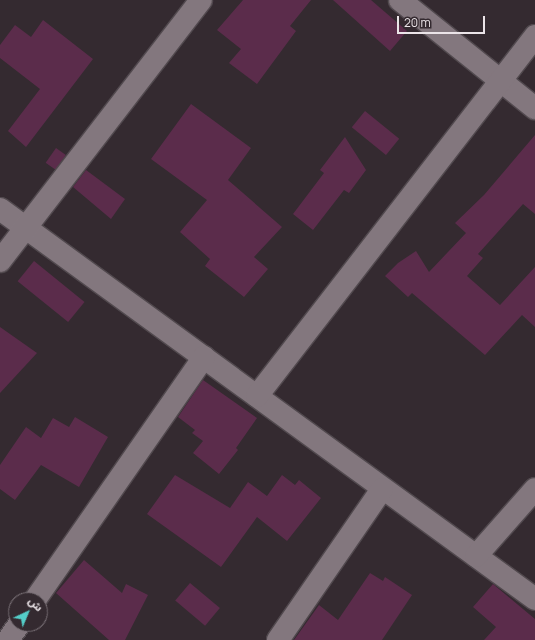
<!DOCTYPE html>
<meta charset="utf-8">
<style>
body{margin:0}
#map{position:relative;width:535px;height:640px;overflow:hidden;background:#342a30;font-family:Manrope,"Noto Sans Arabic",sans-serif}
div>[style]{position:absolute}
[style*='--x']{left:calc(var(--x)*1px);top:calc(var(--y)*1px);width:calc(var(--w)*1px);rotate:calc(var(--a)*1deg)}
.building>*{inset:0;background:#5b2c4b;transform-origin:0 0}
.roads{filter:drop-shadow(1px 0 #51494e) drop-shadow(-1px 0 #51494e) drop-shadow(0 1px #51494e) drop-shadow(0 -1px #51494e)}
.minor>*{height:22px;margin:-11px;padding:0 11px;transform-origin:11px;border-radius:11px;background:#83777e}
span{translate:-50% -50%;white-space:nowrap;text-align:center;line-height:1.15;-webkit-text-stroke:3px #342a30;paint-order:stroke}
.north{position:absolute;left:8px;top:592px;width:40px;height:40px;box-sizing:border-box;background:#342a30;border:1px solid #7d747a;border-radius:50%;rotate:44deg;font-size:11px;font-weight:700;line-height:16px;text-align:center;color:#ebe4e8}
.north::after{content:'';display:block;margin:auto;width:14px;height:18px;background:#54cdc8;clip-path:polygon(50% 0,100% 100%,50% 72%,0 100%)}
.scale{position:absolute;left:397px;top:16px;width:88px;height:18px;box-sizing:border-box;border:2px solid #ebe4e8;border-top:0;padding-left:5px;font-size:12px;line-height:14px;white-space:nowrap;color:#ebe4e8;-webkit-text-stroke:3px #342a30;paint-order:stroke}
</style>
<div id="map">
<div class="building">
<div style="clip-path:polygon(243px 0,311px 0,290px 26px,296px 31px,257px 84px,229px 63px,241px 49px,217px 30px)"></div>
<div style="clip-path:polygon(333px 0,371px 0,407px 31px,390px 51px)"></div>
<div style="clip-path:polygon(43px 20px,93px 59px,26px 147px,8px 131px,40px 89px,0 58px,0 45px,15px 25px,31px 37px)"></div>
<div style="clip-path:polygon(191px 104px,251px 148px,228px 180px,282px 227px,254px 257px,268px 269px,244px 297px,205px 266px,210px 259px,180px 232px,207px 200px,151px 159px)"></div>
<div style="left:365px;top:111px;width:44px;height:21px;rotate:39deg"></div>
<div style="clip-path:polygon(535px 135px,535px 214px,523px 204px,478px 254px,483px 258px,467px 276px,500px 305px,535px 267px,535px 327px,522px 315px,485px 355px,412px 293px,408px 297px,385px 276px,398px 263px,416px 251px,429px 272px,466px 233px,455px 223px,484px 195px)"></div>
<div style="clip-path:polygon(345px 137px,366px 170px,349px 193px,344px 190px,313px 230px,293px 214px,324px 173px,320px 170px)"></div>
<div style="left:56px;top:148px;width:12px;height:18px;rotate:35deg"></div>
<div style="clip-path:polygon(86px 170px,125px 199px,111px 219px,73px 187px)"></div>
<div style="left:34px;top:261px;width:65px;height:26px;rotate:39deg"></div>
<div style="clip-path:polygon(0 327px,37px 353px,0 393px)"></div>
<div style="clip-path:polygon(203px 380px,257px 418px,236px 448px,238px 450px,219px 474px,193px 453px,203px 441px,192px 433px,195px 430px,178px 417px)"></div>
<div style="clip-path:polygon(75px 417px,108px 437px,79px 487px,41px 465px,15px 500px,0 489px,0 465px,26px 427px,41px 438px,53px 418px,69px 427px)"></div>
<div style="clip-path:polygon(175px 475px,230px 508px,248px 482px,267px 496px,282px 475px,295px 485px,299px 480px,321px 498px,287px 541px,257px 517px,221px 567px,147px 514px)"></div>
<div style="clip-path:polygon(84px 560px,122px 593px,126px 584px,148px 595px,125px 640px,109px 640px,56px 593px)"></div>
<div style="clip-path:polygon(370px 573px,383px 581px,385px 577px,412px 595px,382px 640px,294px 640px,319px 605px,338px 620px)"></div>
<div style="left:190px;top:583px;width:39px;height:23px;rotate:40deg"></div>
<div style="clip-path:polygon(493px 584px,535px 619px,535px 640px,484px 640px,496px 627px,473px 607px)"></div>
</div>
<div class="roads">
<div class="minor">
<div style="--x:400;--y:0;--w:173;--a:38.7"></div>
<div style="--x:0;--y:209;--w:662;--a:36.09"></div>
<div style="--x:0;--y:261;--w:329;--a:-52.4"></div>
<div style="--x:257;--y:396;--w:455;--a:-52.3"></div>
<div style="--x:476;--y:556;--w:89;--a:-48.6"></div>
<div style="--x:35;--y:600;--w:296;--a:-55.2"></div>
<div style="--x:8;--y:640;--w:19;--a:-55"></div>
<div style="--x:278;--y:640;--w:183;--a:-55.4"></div>
</div>
</div>
<div class="north">ش</div>
<div class="scale">20 m</div>
</div>
